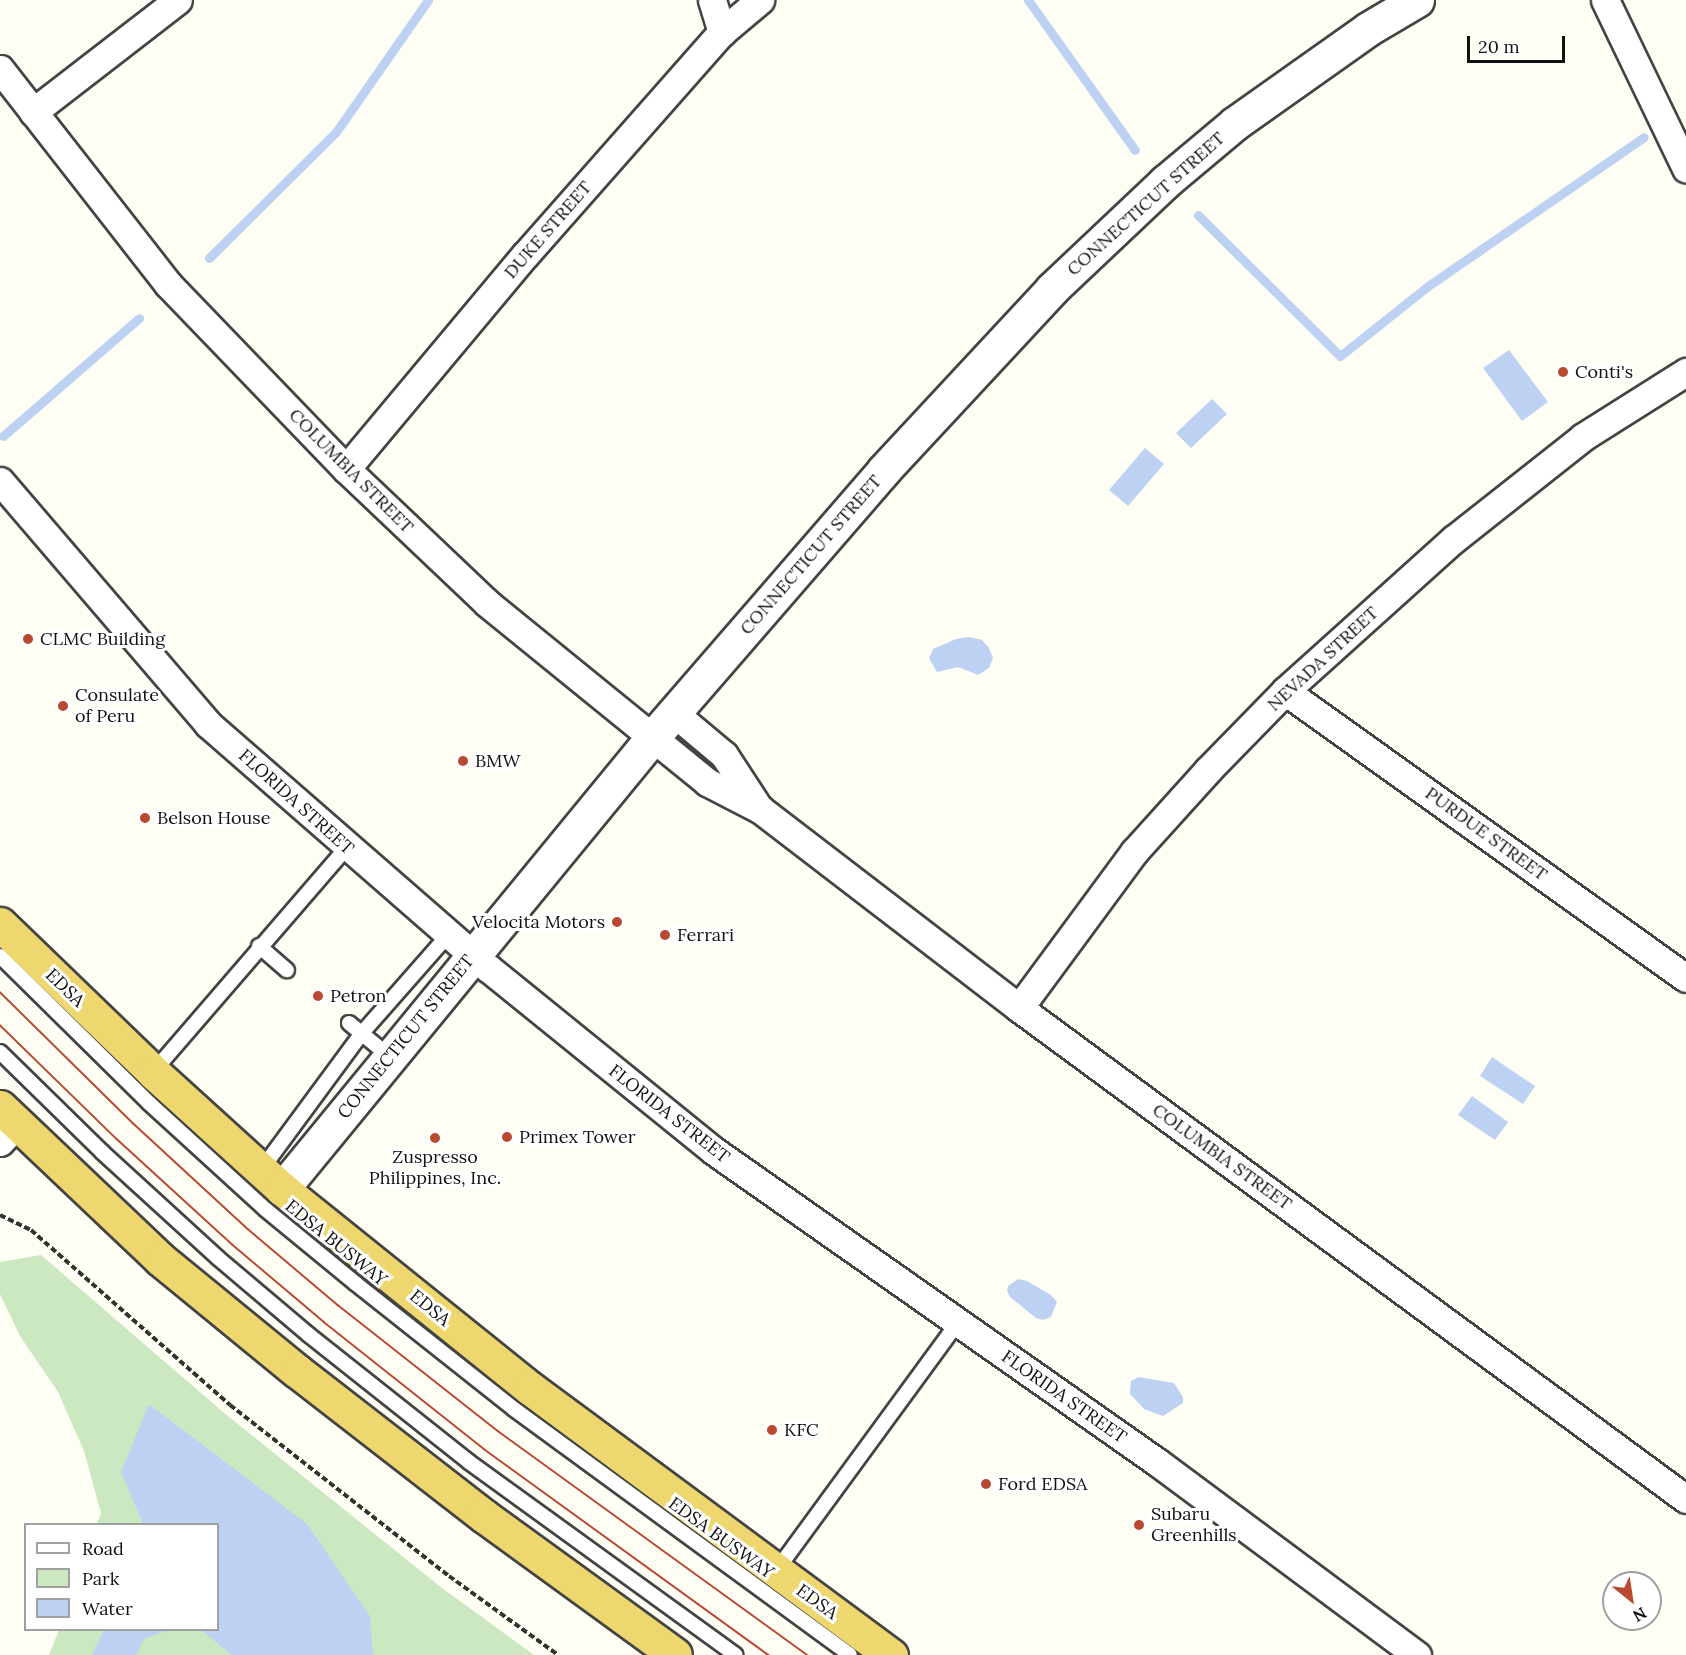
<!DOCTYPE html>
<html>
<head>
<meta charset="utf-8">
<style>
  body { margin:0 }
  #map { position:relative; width:1686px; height:1655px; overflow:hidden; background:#fefef5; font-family:Lora,serif }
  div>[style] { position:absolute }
  .green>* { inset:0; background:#cbe8c0 }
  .water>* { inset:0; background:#bdd2f3 }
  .stream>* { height:9px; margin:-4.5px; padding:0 4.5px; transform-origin:4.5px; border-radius:4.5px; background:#bdd2f3 }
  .path>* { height:4px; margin-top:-2px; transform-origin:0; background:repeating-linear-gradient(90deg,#333 0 6px,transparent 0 9px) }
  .roads { filter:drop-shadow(2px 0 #444) drop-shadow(-2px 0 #444) drop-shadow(0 2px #444) drop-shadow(0 -2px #444) }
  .service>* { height:14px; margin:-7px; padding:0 7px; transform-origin:7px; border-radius:7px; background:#fff }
  .minor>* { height:27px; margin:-13.5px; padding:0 13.5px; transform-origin:13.5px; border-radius:13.5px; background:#fff }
  .tertiary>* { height:33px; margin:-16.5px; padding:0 16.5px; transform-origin:16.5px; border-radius:16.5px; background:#fff }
  .trunk>* { height:33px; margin:-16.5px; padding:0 16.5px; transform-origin:16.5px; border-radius:16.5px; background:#edd76e }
  .tram>* { height:1.5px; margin:-0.75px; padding:0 0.75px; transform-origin:0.75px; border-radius:0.75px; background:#b94930 }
  .dots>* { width:16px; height:16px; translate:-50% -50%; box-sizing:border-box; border:3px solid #fff; border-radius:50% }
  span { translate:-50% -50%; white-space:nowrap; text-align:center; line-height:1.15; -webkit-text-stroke:6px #fff; paint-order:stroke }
  .street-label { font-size:18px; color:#111 }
  .poi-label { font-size:18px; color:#111 }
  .left { translate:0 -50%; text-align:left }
  .right { translate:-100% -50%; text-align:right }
  .legend { position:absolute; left:24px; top:1523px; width:195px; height:108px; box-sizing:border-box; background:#fff; border:2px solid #a0a0a0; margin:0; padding:8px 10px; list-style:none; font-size:18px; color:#111 }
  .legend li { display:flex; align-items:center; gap:12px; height:30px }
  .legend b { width:30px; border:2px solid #a0a0a0 }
  .north { position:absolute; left:1602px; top:1571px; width:60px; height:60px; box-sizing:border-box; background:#fff; border:2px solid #a0a0a0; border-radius:50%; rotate:150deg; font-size:16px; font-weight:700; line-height:24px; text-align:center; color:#111 }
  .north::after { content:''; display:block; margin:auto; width:21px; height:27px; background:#b94930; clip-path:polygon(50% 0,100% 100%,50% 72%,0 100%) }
  .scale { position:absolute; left:1467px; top:36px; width:98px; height:27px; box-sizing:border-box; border:3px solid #111; border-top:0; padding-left:8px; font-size:18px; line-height:21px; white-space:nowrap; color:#111; -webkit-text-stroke:4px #fff; paint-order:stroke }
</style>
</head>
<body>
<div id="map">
  <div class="green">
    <i style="clip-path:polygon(41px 1255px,223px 1412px,442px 1588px,534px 1655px,49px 1655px,59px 1630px,218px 1630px,218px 1524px,97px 1524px,101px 1513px,84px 1451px,58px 1392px,20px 1336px,0 1294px,0 1262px)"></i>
  </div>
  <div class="water">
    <i style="clip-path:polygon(1509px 350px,1548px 402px,1522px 421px,1483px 368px)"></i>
    <i style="clip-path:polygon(1212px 399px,1227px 414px,1191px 448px,1176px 433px)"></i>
    <i style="clip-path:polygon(1145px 448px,1164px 464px,1128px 506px,1109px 490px)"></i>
    <i style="clip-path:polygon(969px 637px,982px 640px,989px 648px,993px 658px,989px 668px,978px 675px,958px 667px,937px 672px,929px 658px,933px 649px,956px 639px)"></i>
    <i style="clip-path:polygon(1492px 1057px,1535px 1086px,1523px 1104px,1480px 1076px)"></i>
    <i style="clip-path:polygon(1472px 1096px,1508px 1122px,1495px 1140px,1458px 1115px)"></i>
    <i style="clip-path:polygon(1018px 1279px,1027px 1281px,1051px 1295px,1057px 1302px,1051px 1317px,1043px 1320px,1036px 1318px,1010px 1297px,1007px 1291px,1008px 1286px)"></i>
    <i style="clip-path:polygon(1139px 1377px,1174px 1383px,1183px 1397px,1183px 1403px,1163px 1416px,1144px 1409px,1130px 1394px,1131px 1381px)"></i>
    <i style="clip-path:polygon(149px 1404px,307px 1524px,370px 1616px,373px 1655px,232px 1655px,201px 1630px,218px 1630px,218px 1524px,143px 1524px,121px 1472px)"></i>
    <i style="clip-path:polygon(104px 1630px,170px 1630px,145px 1638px,136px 1655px,92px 1655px)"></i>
  </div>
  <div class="stream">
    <i style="left:1028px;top:0;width:184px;rotate:54.5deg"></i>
    <i style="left:1198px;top:215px;width:200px;rotate:44.8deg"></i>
    <i style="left:1340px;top:356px;width:112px;rotate:-38.5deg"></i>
    <i style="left:1428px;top:286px;width:262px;rotate:-34.6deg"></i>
    <i style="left:209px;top:258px;width:179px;rotate:-44.8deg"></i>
    <i style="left:336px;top:132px;width:161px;rotate:-55.1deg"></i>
    <i style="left:3px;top:436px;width:180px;rotate:-40.9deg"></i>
  </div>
  <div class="path">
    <i style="left:0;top:1215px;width:34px;rotate:26deg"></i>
    <i style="left:31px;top:1230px;width:265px;rotate:41.3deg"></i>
    <i style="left:230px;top:1405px;width:278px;rotate:38deg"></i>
    <i style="left:449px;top:1576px;width:135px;rotate:35.9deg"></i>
  </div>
  <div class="roads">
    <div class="service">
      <i style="left:259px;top:946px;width:37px;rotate:41deg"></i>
      <i style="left:0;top:956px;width:209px;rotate:44.6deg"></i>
      <i style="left:149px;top:1103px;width:157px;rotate:42.4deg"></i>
      <i style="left:265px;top:1209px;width:117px;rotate:39.4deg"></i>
      <i style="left:355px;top:1283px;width:203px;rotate:38.4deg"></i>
      <i style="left:514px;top:1409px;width:416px;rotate:36.2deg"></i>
      <i style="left:349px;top:1023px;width:52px;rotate:39.5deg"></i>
      <i style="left:0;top:1052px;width:143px;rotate:44.4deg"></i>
      <i style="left:102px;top:1152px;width:157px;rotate:42.4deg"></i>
      <i style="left:218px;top:1258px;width:119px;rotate:40.2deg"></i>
      <i style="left:309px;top:1335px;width:204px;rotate:38.4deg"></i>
      <i style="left:469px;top:1462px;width:329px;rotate:35.9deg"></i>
      <i style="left:153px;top:1072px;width:297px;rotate:-49.2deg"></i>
      <i style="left:261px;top:1170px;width:170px;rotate:-53.6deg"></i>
      <i style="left:362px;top:1033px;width:130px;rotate:-48.7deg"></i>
      <i style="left:776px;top:1571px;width:306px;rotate:-53.8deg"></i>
    </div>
    <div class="minor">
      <i style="left:712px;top:0;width:34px;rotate:73deg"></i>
      <i style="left:1605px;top:0;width:187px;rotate:64.3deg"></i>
      <i style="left:0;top:69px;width:273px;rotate:52deg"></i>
      <i style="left:168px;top:284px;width:257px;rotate:46.1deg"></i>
      <i style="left:346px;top:469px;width:195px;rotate:43.5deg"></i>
      <i style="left:487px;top:603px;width:284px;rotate:39.1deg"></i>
      <i style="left:707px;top:782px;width:61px;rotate:27.4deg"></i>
      <i style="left:761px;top:810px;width:325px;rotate:37.5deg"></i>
      <i style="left:1019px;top:1008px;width:828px;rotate:36.36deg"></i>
      <i style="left:33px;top:112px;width:183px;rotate:-37.7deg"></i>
      <i style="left:346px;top:469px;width:280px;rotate:-50.1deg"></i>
      <i style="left:526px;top:254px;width:296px;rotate:-48.6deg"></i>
      <i style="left:722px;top:32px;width:50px;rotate:-40.1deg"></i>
      <i style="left:0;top:481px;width:320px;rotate:49.4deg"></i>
      <i style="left:208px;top:724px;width:371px;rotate:41.1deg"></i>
      <i style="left:488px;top:968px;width:291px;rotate:39deg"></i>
      <i style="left:714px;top:1151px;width:541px;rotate:35.07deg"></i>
      <i style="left:1157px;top:1462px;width:324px;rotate:36.6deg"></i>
      <i style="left:1285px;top:691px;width:493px;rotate:35.6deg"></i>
      <i style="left:674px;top:713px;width:65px;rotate:40deg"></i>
      <i style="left:724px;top:755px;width:62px;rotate:56.8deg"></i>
      <i style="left:1019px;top:1008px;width:194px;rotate:-53.6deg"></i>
      <i style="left:1134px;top:852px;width:110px;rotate:-47.9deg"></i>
      <i style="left:1208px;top:770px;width:110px;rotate:-45.7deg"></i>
      <i style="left:1285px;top:691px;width:227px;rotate:-42deg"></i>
      <i style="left:1454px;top:539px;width:164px;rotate:-38.3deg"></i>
      <i style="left:1583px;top:437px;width:122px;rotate:-32.3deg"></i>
      <i style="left:0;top:1142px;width:25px;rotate:-47deg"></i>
    </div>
    <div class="tertiary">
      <i style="left:282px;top:1189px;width:583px;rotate:-50.63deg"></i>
      <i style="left:652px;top:738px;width:354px;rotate:-49.1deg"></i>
      <i style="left:884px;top:470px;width:247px;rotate:-47.1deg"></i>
      <i style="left:1052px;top:289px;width:156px;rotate:-43.4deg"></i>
      <i style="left:1165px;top:182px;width:90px;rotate:-40deg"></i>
      <i style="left:1234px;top:124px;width:164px;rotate:-35.3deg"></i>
      <i style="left:1368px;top:29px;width:57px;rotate:-30.6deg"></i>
    </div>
    <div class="trunk">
      <i style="left:0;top:924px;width:213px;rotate:44deg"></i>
      <i style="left:153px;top:1072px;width:174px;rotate:42.2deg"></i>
      <i style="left:282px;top:1189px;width:319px;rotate:38.8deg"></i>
      <i style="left:531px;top:1389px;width:448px;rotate:36.5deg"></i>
      <i style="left:0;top:1107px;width:221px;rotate:43.5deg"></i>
      <i style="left:160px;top:1259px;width:177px;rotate:39.3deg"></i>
      <i style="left:297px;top:1371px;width:237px;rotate:37.8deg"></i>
      <i style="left:484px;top:1516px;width:236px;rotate:36deg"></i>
    </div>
  </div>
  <div class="tram">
    <i style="left:0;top:992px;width:187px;rotate:44.6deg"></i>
    <i style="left:133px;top:1123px;width:156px;rotate:42.7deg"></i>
    <i style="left:248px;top:1229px;width:118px;rotate:40.2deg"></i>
    <i style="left:338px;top:1305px;width:204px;rotate:38.2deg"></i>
    <i style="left:498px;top:1431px;width:382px;rotate:35.9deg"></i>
    <i style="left:0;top:1025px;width:163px;rotate:44.3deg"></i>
    <i style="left:117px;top:1139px;width:157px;rotate:42.4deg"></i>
    <i style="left:233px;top:1245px;width:119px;rotate:40.2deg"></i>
    <i style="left:324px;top:1322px;width:204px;rotate:38.4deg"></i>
    <i style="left:484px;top:1449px;width:352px;rotate:35.9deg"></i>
  </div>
  <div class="dots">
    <i style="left:1563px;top:372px;background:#b94930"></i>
    <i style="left:28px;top:639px;background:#b94930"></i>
    <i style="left:63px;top:706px;background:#b94930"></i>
    <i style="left:463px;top:761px;background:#b94930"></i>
    <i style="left:145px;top:818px;background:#b94930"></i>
    <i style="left:617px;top:922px;background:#b94930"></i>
    <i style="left:665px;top:935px;background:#b94930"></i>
    <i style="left:318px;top:996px;background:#b94930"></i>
    <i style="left:507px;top:1137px;background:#b94930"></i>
    <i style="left:435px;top:1138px;background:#b94930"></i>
    <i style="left:772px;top:1430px;background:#b94930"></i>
    <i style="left:986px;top:1484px;background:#b94930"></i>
    <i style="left:1139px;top:1525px;background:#b94930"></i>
  </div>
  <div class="street-label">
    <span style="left:1146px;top:204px;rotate:-42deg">CONNECTICUT STREET</span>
    <span style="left:548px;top:230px;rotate:-49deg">DUKE STREET</span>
    <span style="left:351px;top:471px;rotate:45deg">COLUMBIA STREET</span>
    <span style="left:811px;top:555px;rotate:-49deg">CONNECTICUT STREET</span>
    <span style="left:1323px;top:659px;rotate:-43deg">NEVADA STREET</span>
    <span style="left:296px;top:802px;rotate:42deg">FLORIDA STREET</span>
    <span style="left:1486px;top:834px;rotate:36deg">PURDUE STREET</span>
    <span style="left:65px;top:988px;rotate:44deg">EDSA</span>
    <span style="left:406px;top:1037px;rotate:-51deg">CONNECTICUT STREET</span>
    <span style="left:669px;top:1114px;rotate:38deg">FLORIDA STREET</span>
    <span style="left:1222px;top:1157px;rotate:36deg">COLUMBIA STREET</span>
    <span style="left:336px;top:1243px;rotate:39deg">EDSA BUSWAY</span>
    <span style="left:430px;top:1308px;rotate:39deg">EDSA</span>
    <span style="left:1064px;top:1397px;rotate:35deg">FLORIDA STREET</span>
    <span style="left:721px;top:1538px;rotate:36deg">EDSA BUSWAY</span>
    <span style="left:817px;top:1602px;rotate:36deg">EDSA</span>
  </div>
  <div class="poi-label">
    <span class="left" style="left:1575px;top:372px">Conti's</span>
    <span class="left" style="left:40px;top:639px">CLMC Building</span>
    <span class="left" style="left:75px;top:706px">Consulate<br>of Peru</span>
    <span class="left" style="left:475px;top:761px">BMW</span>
    <span class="left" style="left:157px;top:818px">Belson House</span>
    <span class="right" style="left:605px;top:922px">Velocita Motors</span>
    <span class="left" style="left:677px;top:935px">Ferrari</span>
    <span class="left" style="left:330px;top:996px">Petron</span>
    <span class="left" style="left:519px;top:1137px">Primex Tower</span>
    <span style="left:435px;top:1168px">Zuspresso<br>Philippines, Inc.</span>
    <span class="left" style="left:784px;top:1430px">KFC</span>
    <span class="left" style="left:998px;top:1484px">Ford EDSA</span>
    <span class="left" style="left:1151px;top:1525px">Subaru<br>Greenhills</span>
  </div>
  <ul class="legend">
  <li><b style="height:8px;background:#fff"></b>Road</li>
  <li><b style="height:16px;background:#cbe8c0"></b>Park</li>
  <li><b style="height:16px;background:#bdd2f3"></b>Water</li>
  </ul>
  <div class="north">N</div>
  <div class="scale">20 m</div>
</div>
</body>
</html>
